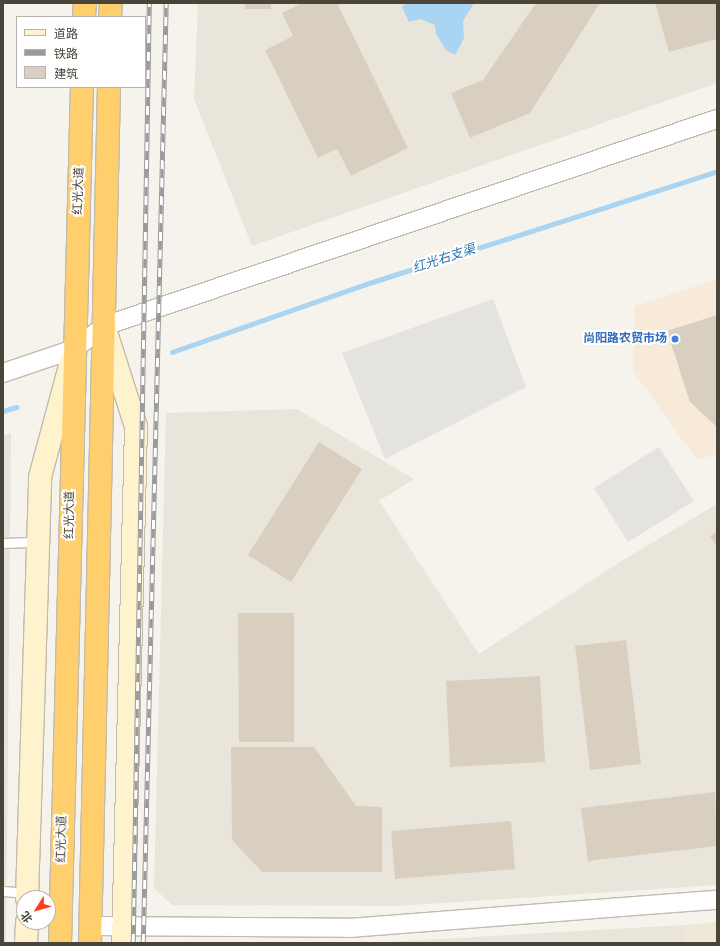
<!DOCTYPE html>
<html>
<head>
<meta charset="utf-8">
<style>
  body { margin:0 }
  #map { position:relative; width:720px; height:946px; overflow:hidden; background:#f6f3ec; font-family:"Roboto Condensed","Noto Sans SC",sans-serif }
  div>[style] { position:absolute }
  .residential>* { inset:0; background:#eae5da }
  .commercial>* { inset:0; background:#f7ead8 }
  .industrial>* { inset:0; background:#e6e2dd }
  .education>* { inset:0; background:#efe8d6 }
  .parking>* { inset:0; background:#e5e3e0 }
  .water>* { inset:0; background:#a9d4f2 }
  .stream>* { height:5px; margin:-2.5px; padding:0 2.5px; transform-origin:2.5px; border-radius:2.5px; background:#a9d4f2 }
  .building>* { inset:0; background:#d8cfc1 }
  .roads { filter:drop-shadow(1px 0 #c2bbae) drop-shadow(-1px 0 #c2bbae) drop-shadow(0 1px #c2bbae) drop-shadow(0 -1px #c2bbae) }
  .lane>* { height:9px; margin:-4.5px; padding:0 4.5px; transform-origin:4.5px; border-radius:4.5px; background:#fff }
  .street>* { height:18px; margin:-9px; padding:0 9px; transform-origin:9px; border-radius:9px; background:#fff }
  .secondary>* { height:22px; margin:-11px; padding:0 11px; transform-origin:11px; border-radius:11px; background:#fff3cd }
  .highway>* { height:22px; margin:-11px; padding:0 11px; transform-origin:11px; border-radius:11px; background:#ffcf6e }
  .rail>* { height:4.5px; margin-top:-2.25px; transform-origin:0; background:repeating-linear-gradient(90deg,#fff 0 9px,#9a9a9a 0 18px); box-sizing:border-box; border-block:1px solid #9a9a9a }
  .dots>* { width:11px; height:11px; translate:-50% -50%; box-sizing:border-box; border:2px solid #fff; border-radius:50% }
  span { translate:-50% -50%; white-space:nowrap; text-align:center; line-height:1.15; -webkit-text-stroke:4px #fff; paint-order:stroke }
  .street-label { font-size:12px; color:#4b4439 }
  .shop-label { font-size:12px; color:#366cbe; font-weight:700 }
  .right { translate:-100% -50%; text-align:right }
  .water-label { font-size:13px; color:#2e7ab2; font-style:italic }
  .frame { position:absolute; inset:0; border:4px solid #4b4439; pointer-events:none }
  .legend { position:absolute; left:16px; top:16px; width:130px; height:72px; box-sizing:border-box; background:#fff; border:1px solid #b7b4b0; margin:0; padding:5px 7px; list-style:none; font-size:12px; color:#4b4439 }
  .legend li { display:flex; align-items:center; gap:8px; height:20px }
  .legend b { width:20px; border:1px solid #b7b4b0 }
  .north { position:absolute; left:16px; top:890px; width:40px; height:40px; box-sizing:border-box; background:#fff; border:1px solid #b7b4b0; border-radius:50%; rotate:233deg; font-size:11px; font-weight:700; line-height:16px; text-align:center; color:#4b4439 }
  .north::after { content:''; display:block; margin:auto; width:14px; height:18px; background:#fc3f1d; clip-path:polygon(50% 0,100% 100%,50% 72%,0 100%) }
</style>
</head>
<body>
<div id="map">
  <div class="residential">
    <i style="clip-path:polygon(198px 3px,717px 3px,717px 83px,252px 246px,194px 99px)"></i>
    <i style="clip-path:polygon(297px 409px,414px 479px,379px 501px,479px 654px,623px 560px,717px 504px,717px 885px,396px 906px,172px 905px,154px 888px,166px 413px)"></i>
    <i style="clip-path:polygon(683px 925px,685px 943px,369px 943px)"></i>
  </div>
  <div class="commercial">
    <i style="clip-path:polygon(717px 279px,717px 454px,697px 460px,633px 371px,635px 306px)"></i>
  </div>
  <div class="industrial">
    <i style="clip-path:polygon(11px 433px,6px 943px,3px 943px,3px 436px)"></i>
  </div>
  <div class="education">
    <i style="clip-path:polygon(717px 922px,717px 943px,685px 943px,683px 925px)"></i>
  </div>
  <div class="parking">
    <i style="clip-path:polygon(493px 299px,526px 387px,385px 459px,342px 353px)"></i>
    <i style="clip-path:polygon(659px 447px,694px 501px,628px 542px,594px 488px)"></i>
  </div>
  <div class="water">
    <i style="clip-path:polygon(406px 3px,474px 3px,463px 21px,464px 38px,455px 55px,446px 50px,436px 34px,435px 25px,420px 19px,409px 22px,402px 7px)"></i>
  </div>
  <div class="stream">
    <i style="left:172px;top:352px;width:209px;rotate:-19.3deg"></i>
    <i style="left:369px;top:283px;width:366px;rotate:-17.8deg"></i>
    <i style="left:3px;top:411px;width:14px;rotate:-17deg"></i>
  </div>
  <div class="building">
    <i style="clip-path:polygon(245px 3px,271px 3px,271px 9px,245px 9px)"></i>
    <i style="clip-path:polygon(302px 3px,337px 3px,408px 148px,351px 176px,337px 149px,318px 158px,265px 50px,293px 36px,282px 13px)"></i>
    <i style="clip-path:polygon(536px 3px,600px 3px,530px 113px,470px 138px,451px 93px,483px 80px)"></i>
    <i style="clip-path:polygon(655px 3px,717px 3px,717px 39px,669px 52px)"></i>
    <i style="clip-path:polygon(717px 315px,717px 427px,690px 402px,667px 331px)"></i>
    <i style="clip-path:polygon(319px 442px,362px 469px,291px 582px,248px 555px)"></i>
    <i style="clip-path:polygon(717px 532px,717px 547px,710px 536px)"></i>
    <i style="clip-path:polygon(238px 613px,294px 613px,294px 742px,239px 742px)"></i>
    <i style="clip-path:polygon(626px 640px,641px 764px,590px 770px,575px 646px)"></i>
    <i style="clip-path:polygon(540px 676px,545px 762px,450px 767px,446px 681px)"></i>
    <i style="clip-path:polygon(231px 747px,314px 747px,356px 806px,382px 807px,382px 872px,262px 872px,232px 840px)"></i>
    <i style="clip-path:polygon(715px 792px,717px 846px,588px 861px,581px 808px)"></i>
    <i style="clip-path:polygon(511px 821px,515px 869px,395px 879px,391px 831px)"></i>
  </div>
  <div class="roads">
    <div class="lane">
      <i style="left:3px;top:543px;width:35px;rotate:-2deg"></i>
      <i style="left:3px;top:891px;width:24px;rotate:5deg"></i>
    </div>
    <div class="street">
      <i style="left:3px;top:373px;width:75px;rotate:-18.7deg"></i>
      <i style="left:74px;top:349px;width:38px;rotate:-37deg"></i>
      <i style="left:104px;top:326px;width:647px;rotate:-18.66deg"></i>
      <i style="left:92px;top:926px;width:257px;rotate:0.4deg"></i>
      <i style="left:349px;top:928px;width:369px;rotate:-4.4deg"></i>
    </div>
    <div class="secondary">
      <i style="left:105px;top:329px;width:103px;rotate:72.4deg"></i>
      <i style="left:136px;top:427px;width:516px;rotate:91.44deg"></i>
      <i style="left:27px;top:898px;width:421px;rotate:-88.2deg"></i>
      <i style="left:40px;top:477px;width:119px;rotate:-74.9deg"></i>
      <i style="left:26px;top:943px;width:21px;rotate:-87deg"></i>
    </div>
    <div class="highway">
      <i style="left:84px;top:17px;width:14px;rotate:-86deg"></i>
      <i style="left:110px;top:17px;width:14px;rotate:-86deg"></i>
      <i style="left:60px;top:943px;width:856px;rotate:-88.53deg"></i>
      <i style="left:90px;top:943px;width:856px;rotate:-88.73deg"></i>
    </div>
  </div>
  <div class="rail">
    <i style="left:133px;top:943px;width:940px;rotate:-89.02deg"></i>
    <i style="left:143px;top:943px;width:940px;rotate:-88.6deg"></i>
  </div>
  <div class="dots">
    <i style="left:675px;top:339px;background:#3f7fe0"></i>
  </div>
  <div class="street-label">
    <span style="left:79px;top:191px;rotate:-88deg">红光大道</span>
    <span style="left:70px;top:515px;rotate:-89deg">红光大道</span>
    <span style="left:62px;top:839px;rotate:-89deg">红光大道</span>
  </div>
  <div class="shop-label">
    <span class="right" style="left:667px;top:339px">尚阳路农贸市场</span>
  </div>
  <div class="water-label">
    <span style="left:444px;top:259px;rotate:-18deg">红光右支渠</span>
  </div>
  <div class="frame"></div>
  <ul class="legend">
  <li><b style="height:5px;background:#fff3cd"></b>道路</li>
  <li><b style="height:5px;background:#9a9a9a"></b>铁路</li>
  <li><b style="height:11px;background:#d8cfc1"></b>建筑</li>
  </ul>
  <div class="north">北</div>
</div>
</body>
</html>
